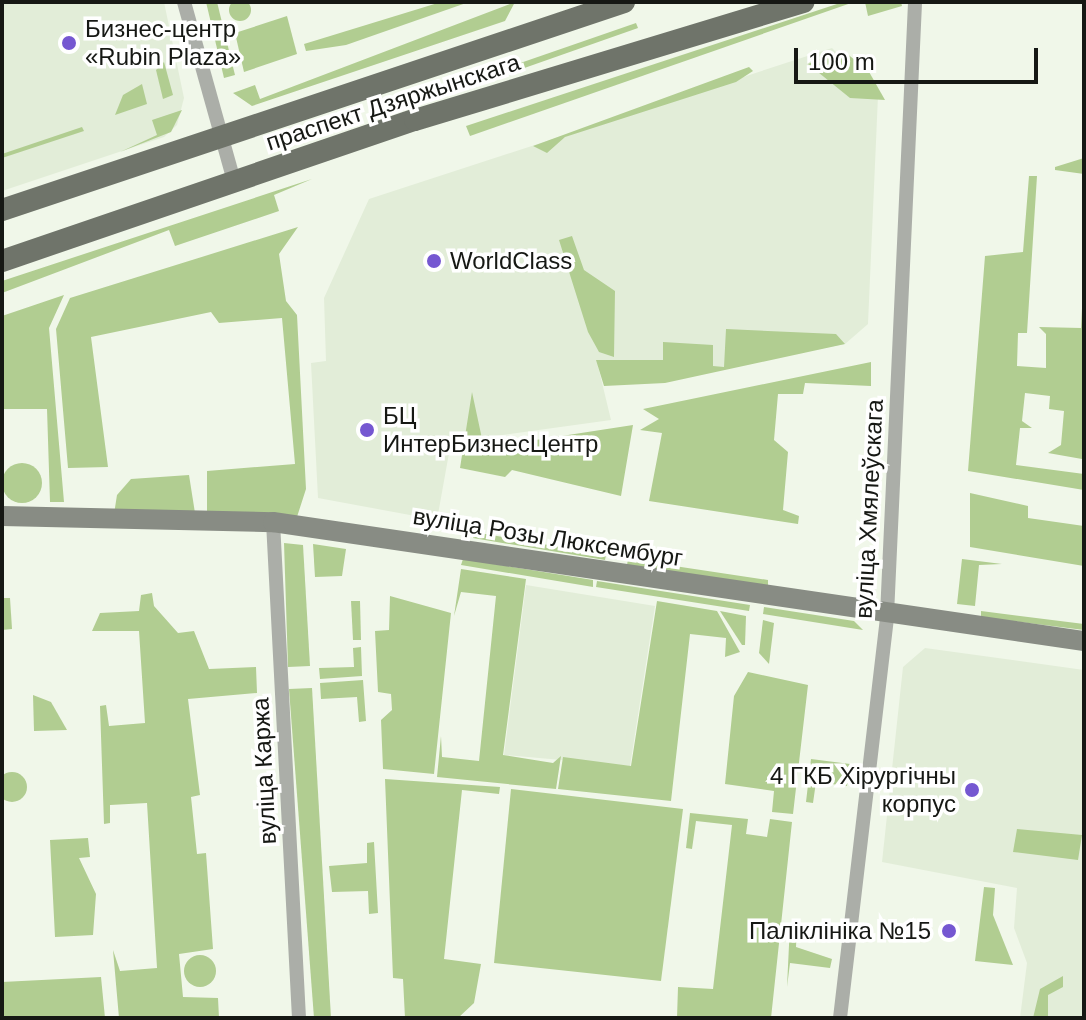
<!DOCTYPE html>
<html>
<head>
<meta charset="utf-8">
<style>
  body { margin:0 }
  #map { position:relative; width:1086px; height:1020px; overflow:hidden; background:#f0f7e9; font-family:Helvetica,sans-serif }
  div>[style] { position:absolute }
  .built>* { inset:0; background:#e2edd8 }
  .green>* { inset:0; background:#b1cd91 }
  .round { border-radius:50% }
  .street>* { height:14px; margin:-7px; padding:0 7px; transform-origin:7px; border-radius:7px; background:#abaea8 }
  .secondary>* { height:20px; margin:-10px; padding:0 10px; transform-origin:10px; border-radius:10px; background:#888c84 }
  .primary>* { height:22px; margin:-11px; padding:0 11px; transform-origin:11px; border-radius:11px; background:#6f746a }
  .dots>* { width:22px; height:22px; translate:-50% -50%; box-sizing:border-box; border:4px solid #fff; border-radius:50% }
  span { translate:-50% -50%; white-space:nowrap; text-align:center; line-height:1.15; -webkit-text-stroke:7px #fff; paint-order:stroke }
  .poi-label { font-size:24px; color:#161814 }
  .left { translate:0 -50%; text-align:left }
  .right { translate:-100% -50%; text-align:right }
  .street-label { font-size:24px; color:#161814 }
  .frame { position:absolute; inset:0; border:4px solid #161814; pointer-events:none }
  .scale { position:absolute; left:794px; top:48px; width:244px; height:36px; box-sizing:border-box; border:4px solid #161814; border-top:0; padding-left:10px; font-size:24px; line-height:28px; white-space:nowrap; color:#161814; -webkit-text-stroke:6px #fff; paint-order:stroke }
</style>
</head>
<body>
<div id="map">
  <div class="built">
    <i style="clip-path:polygon(2px 2px,164px 2px,184px 98px,177px 125px,164px 137px,2px 191px)"></i>
    <i style="clip-path:polygon(832px 48px,878px 96px,868px 324px,845px 344px,724px 367px,598px 366px,611px 420px,451px 442px,437px 520px,318px 498px,311px 363px,326px 361px,324px 298px,369px 199px)"></i>
    <i style="clip-path:polygon(526px 585px,655px 606px,630px 766px,504px 755px)"></i>
    <i style="clip-path:polygon(925px 648px,1084px 670px,1084px 1018px,1020px 1018px,1027px 963px,1014px 928px,1017px 888px,882px 862px,903px 667px)"></i>
  </div>
  <div class="green">
    <i class="round" style="left:229px;top:-1px;width:22px;height:22px"></i>
    <i style="clip-path:polygon(206px 2px,217px 2px,235px 75px,224px 78px)"></i>
    <i style="clip-path:polygon(441px 2px,469px 2px,346px 45px,306px 51px,304px 44px)"></i>
    <i style="clip-path:polygon(515px 2px,505px 21px,252px 106px,233px 93px,255px 85px,260px 99px)"></i>
    <i style="clip-path:polygon(843px 2px,854px 2px,470px 136px,466px 126px)"></i>
    <i style="clip-path:polygon(865px 2px,901px 2px,902px 6px,868px 16px)"></i>
    <i style="clip-path:polygon(287px 16px,297px 54px,244px 72px,235px 33px)"></i>
    <i style="clip-path:polygon(636px 23px,638px 28px,499px 77px,497px 71px)"></i>
    <i style="clip-path:polygon(842px 50px,868px 70px,885px 100px,850px 98px,808px 64px)"></i>
    <i style="clip-path:polygon(164px 62px,173px 95px,163px 99px,156px 70px)"></i>
    <i style="clip-path:polygon(749px 67px,753px 71px,736px 82px,565px 137px,547px 153px,533px 146px)"></i>
    <i style="clip-path:polygon(142px 84px,147px 104px,115px 115px,123px 95px)"></i>
    <i style="clip-path:polygon(182px 110px,171px 132px,120px 152px,157px 135px,152px 120px)"></i>
    <i style="clip-path:polygon(82px 127px,84px 131px,2px 158px,2px 154px)"></i>
    <i style="clip-path:polygon(1084px 158px,1084px 174px,1055px 170px,1055px 167px)"></i>
    <i style="clip-path:polygon(1029px 176px,1037px 176px,1027px 333px,1018px 333px,1017px 366px,1046px 368px,1046px 334px,1039px 327px,1081px 328px,1084px 268px,1084px 444px,1082px 459px,1048px 453px,1061px 445px,1064px 411px,1049px 409px,1050px 396px,1025px 393px,1022px 421px,1032px 428px,1020px 428px,1016px 465px,1084px 474px,1084px 490px,968px 471px,985px 256px,1023px 252px)"></i>
    <i style="clip-path:polygon(312px 179px,274px 195px,279px 211px,175px 246px,169px 230px,2px 293px,2px 281px)"></i>
    <i style="clip-path:polygon(298px 227px,279px 254px,286px 301px,297px 315px,306px 489px,296px 520px,207px 513px,207px 471px,295px 464px,282px 318px,219px 323px,211px 312px,91px 337px,108px 467px,68px 468px,56px 329px,70px 298px)"></i>
    <i style="clip-path:polygon(572px 236px,584px 270px,615px 291px,614px 357px,599px 352px,588px 332px,559px 240px)"></i>
    <i style="clip-path:polygon(64px 295px,49px 328px,64px 502px,50px 502px,47px 409px,2px 409px,2px 316px)"></i>
    <i style="clip-path:polygon(726px 329px,836px 334px,845px 344px,665px 383px,604px 386px,596px 360px,663px 360px,663px 342px,713px 345px,713px 366px,724px 367px)"></i>
    <i style="clip-path:polygon(871px 362px,871px 386px,805px 383px,803px 394px,778px 394px,774px 440px,788px 452px,783px 510px,799px 516px,798px 524px,649px 501px,662px 433px,640px 430px,659px 419px,643px 409px)"></i>
    <i style="clip-path:polygon(472px 392px,484px 448px,633px 425px,621px 496px,512px 470px,505px 477px,460px 468px)"></i>
    <i class="round" style="left:2px;top:463px;width:40px;height:40px"></i>
    <i style="clip-path:polygon(189px 475px,195px 513px,114px 514px,117px 495px,131px 479px)"></i>
    <i style="clip-path:polygon(970px 493px,1028px 506px,1028px 518px,1084px 526px,1084px 566px,970px 547px)"></i>
    <i style="clip-path:polygon(474px 532px,606px 555px,605px 560px,473px 538px)"></i>
    <i style="clip-path:polygon(284px 543px,303px 545px,310px 666px,288px 667px)"></i>
    <i style="clip-path:polygon(313px 544px,346px 549px,342px 576px,315px 577px)"></i>
    <i style="clip-path:polygon(463px 559px,593px 580px,593px 587px,461px 565px)"></i>
    <i style="clip-path:polygon(628px 559px,768px 580px,768px 586px,627px 565px)"></i>
    <i style="clip-path:polygon(962px 559px,1002px 564px,979px 565px,975px 606px,957px 604px)"></i>
    <i style="clip-path:polygon(461px 569px,526px 579px,503px 755px,553px 763px,561px 756px,556px 789px,437px 777px,441px 736px,442px 757px,479px 761px,496px 596px,461px 592px,454px 616px)"></i>
    <i style="clip-path:polygon(597px 581px,750px 605px,749px 611px,596px 587px)"></i>
    <i style="clip-path:polygon(152px 593px,154px 606px,178px 633px,194px 631px,209px 669px,256px 667px,257px 693px,188px 699px,200px 795px,191px 797px,197px 854px,206px 853px,213px 949px,179px 954px,183px 997px,218px 998px,219px 1018px,119px 1018px,113px 950px,120px 971px,157px 968px,147px 803px,110px 805px,110px 823px,104px 824px,100px 706px,106px 705px,109px 726px,145px 723px,139px 631px,92px 631px,100px 613px,139px 611px,141px 595px)"></i>
    <i style="clip-path:polygon(390px 596px,451px 613px,434px 774px,383px 769px,381px 720px,392px 710px,391px 694px,378px 692px,375px 631px,389px 630px)"></i>
    <i style="clip-path:polygon(2px 598px,10px 598px,12px 629px,2px 630px)"></i>
    <i style="clip-path:polygon(351px 601px,360px 601px,361px 640px,353px 640px)"></i>
    <i style="clip-path:polygon(657px 601px,717px 611px,740px 652px,725px 657px,726px 638px,690px 634px,671px 801px,558px 789px,563px 757px,631px 766px)"></i>
    <i style="clip-path:polygon(764px 607px,854px 621px,863px 630px,763px 614px)"></i>
    <i style="clip-path:polygon(720px 611px,746px 616px,745px 645px,742px 645px)"></i>
    <i style="clip-path:polygon(981px 611px,1084px 624px,1084px 630px,981px 617px)"></i>
    <i style="clip-path:polygon(763px 620px,774px 623px,769px 664px,759px 653px)"></i>
    <i style="clip-path:polygon(361px 647px,362px 676px,320px 679px,319px 668px,354px 667px,353px 648px)"></i>
    <i style="clip-path:polygon(748px 672px,808px 685px,793px 814px,772px 812px,774px 791px,725px 784px,734px 696px)"></i>
    <i style="clip-path:polygon(363px 680px,366px 721px,359px 722px,357px 697px,321px 699px,320px 683px)"></i>
    <i style="clip-path:polygon(312px 688px,331px 1018px,314px 1018px,289px 689px)"></i>
    <i style="clip-path:polygon(33px 695px,51px 702px,67px 730px,34px 731px)"></i>
    <i style="clip-path:polygon(811px 759px,850px 764px,847px 786px,816px 782px,813px 803px,806px 802px)"></i>
    <i class="round" style="left:-3px;top:772px;width:30px;height:30px"></i>
    <i style="clip-path:polygon(385px 779px,500px 787px,499px 794px,462px 790px,444px 959px,481px 964px,474px 1003px,458px 1018px,405px 1018px,403px 979px,393px 978px)"></i>
    <i style="clip-path:polygon(511px 789px,683px 809px,661px 981px,494px 963px)"></i>
    <i style="clip-path:polygon(690px 813px,748px 819px,746px 834px,767px 837px,770px 819px,792px 822px,771px 1018px,677px 1018px,678px 987px,713px 989px,732px 825px,696px 821px,692px 849px,686px 848px)"></i>
    <i style="clip-path:polygon(1017px 829px,1082px 835px,1078px 860px,1013px 852px)"></i>
    <i style="clip-path:polygon(88px 838px,90px 857px,79px 858px,96px 894px,93px 935px,55px 937px,50px 840px)"></i>
    <i style="clip-path:polygon(374px 842px,378px 913px,369px 914px,368px 891px,332px 892px,329px 866px,367px 863px,367px 843px)"></i>
    <i style="clip-path:polygon(984px 887px,995px 888px,993px 915px,1013px 965px,975px 961px)"></i>
    <i style="clip-path:polygon(790px 924px,797px 925px,796px 947px,832px 959px,830px 968px,790px 963px,787px 987px)"></i>
    <i class="round" style="left:184px;top:955px;width:32px;height:32px"></i>
    <i style="clip-path:polygon(1063px 976px,1063px 987px,1048px 995px,1048px 1018px,1033px 1018px,1040px 989px)"></i>
    <i style="clip-path:polygon(101px 977px,105px 1018px,2px 1018px,2px 982px)"></i>
  </div>
  <div class="street">
    <i style="left:184px;top:2px;width:186px;rotate:74.4deg"></i>
    <i style="left:273px;top:522px;width:497px;rotate:87deg"></i>
    <i style="left:840px;top:1018px;width:406px;rotate:-83.3deg"></i>
    <i style="left:887px;top:615px;width:614px;rotate:-87.38deg"></i>
  </div>
  <div class="secondary">
    <i style="left:2px;top:516px;width:271px;rotate:1.3deg"></i>
    <i style="left:273px;top:522px;width:820px;rotate:8.35deg"></i>
  </div>
  <div class="primary">
    <i style="left:2px;top:210px;width:656px;rotate:-18.49deg"></i>
    <i style="left:2px;top:261px;width:436px;rotate:-18.9deg"></i>
    <i style="left:415px;top:120px;width:406px;rotate:-16.9deg"></i>
  </div>
  <div class="dots">
    <i style="left:69px;top:43px;background:#7557d1"></i>
    <i style="left:434px;top:261px;background:#7557d1"></i>
    <i style="left:367px;top:430px;background:#7557d1"></i>
    <i style="left:972px;top:790px;background:#7557d1"></i>
    <i style="left:949px;top:931px;background:#7557d1"></i>
  </div>
  <div class="poi-label">
    <span class="left" style="left:85px;top:43px">Бизнес-центр<br>«Rubin Plaza»</span>
    <span class="left" style="left:450px;top:261px">WorldClass</span>
    <span class="left" style="left:383px;top:430px">БЦ<br>ИнтерБизнесЦентр</span>
    <span class="right" style="left:956px;top:790px">4 ГКБ Хірургічны<br>корпус</span>
    <span class="right" style="left:931px;top:931px">Паліклініка №15</span>
  </div>
  <div class="street-label">
    <span style="left:393px;top:102px;rotate:-18deg">праспект Дзяржынскага</span>
    <span style="left:869px;top:509px;rotate:-87deg">вуліца Хмялеўскага</span>
    <span style="left:548px;top:537px;rotate:9deg">вуліца Розы Люксембург</span>
    <span style="left:264px;top:771px;rotate:-93deg">вуліца Каржа</span>
  </div>
  <div class="frame"></div>
  <div class="scale">100 m</div>
</div>
</body>
</html>
